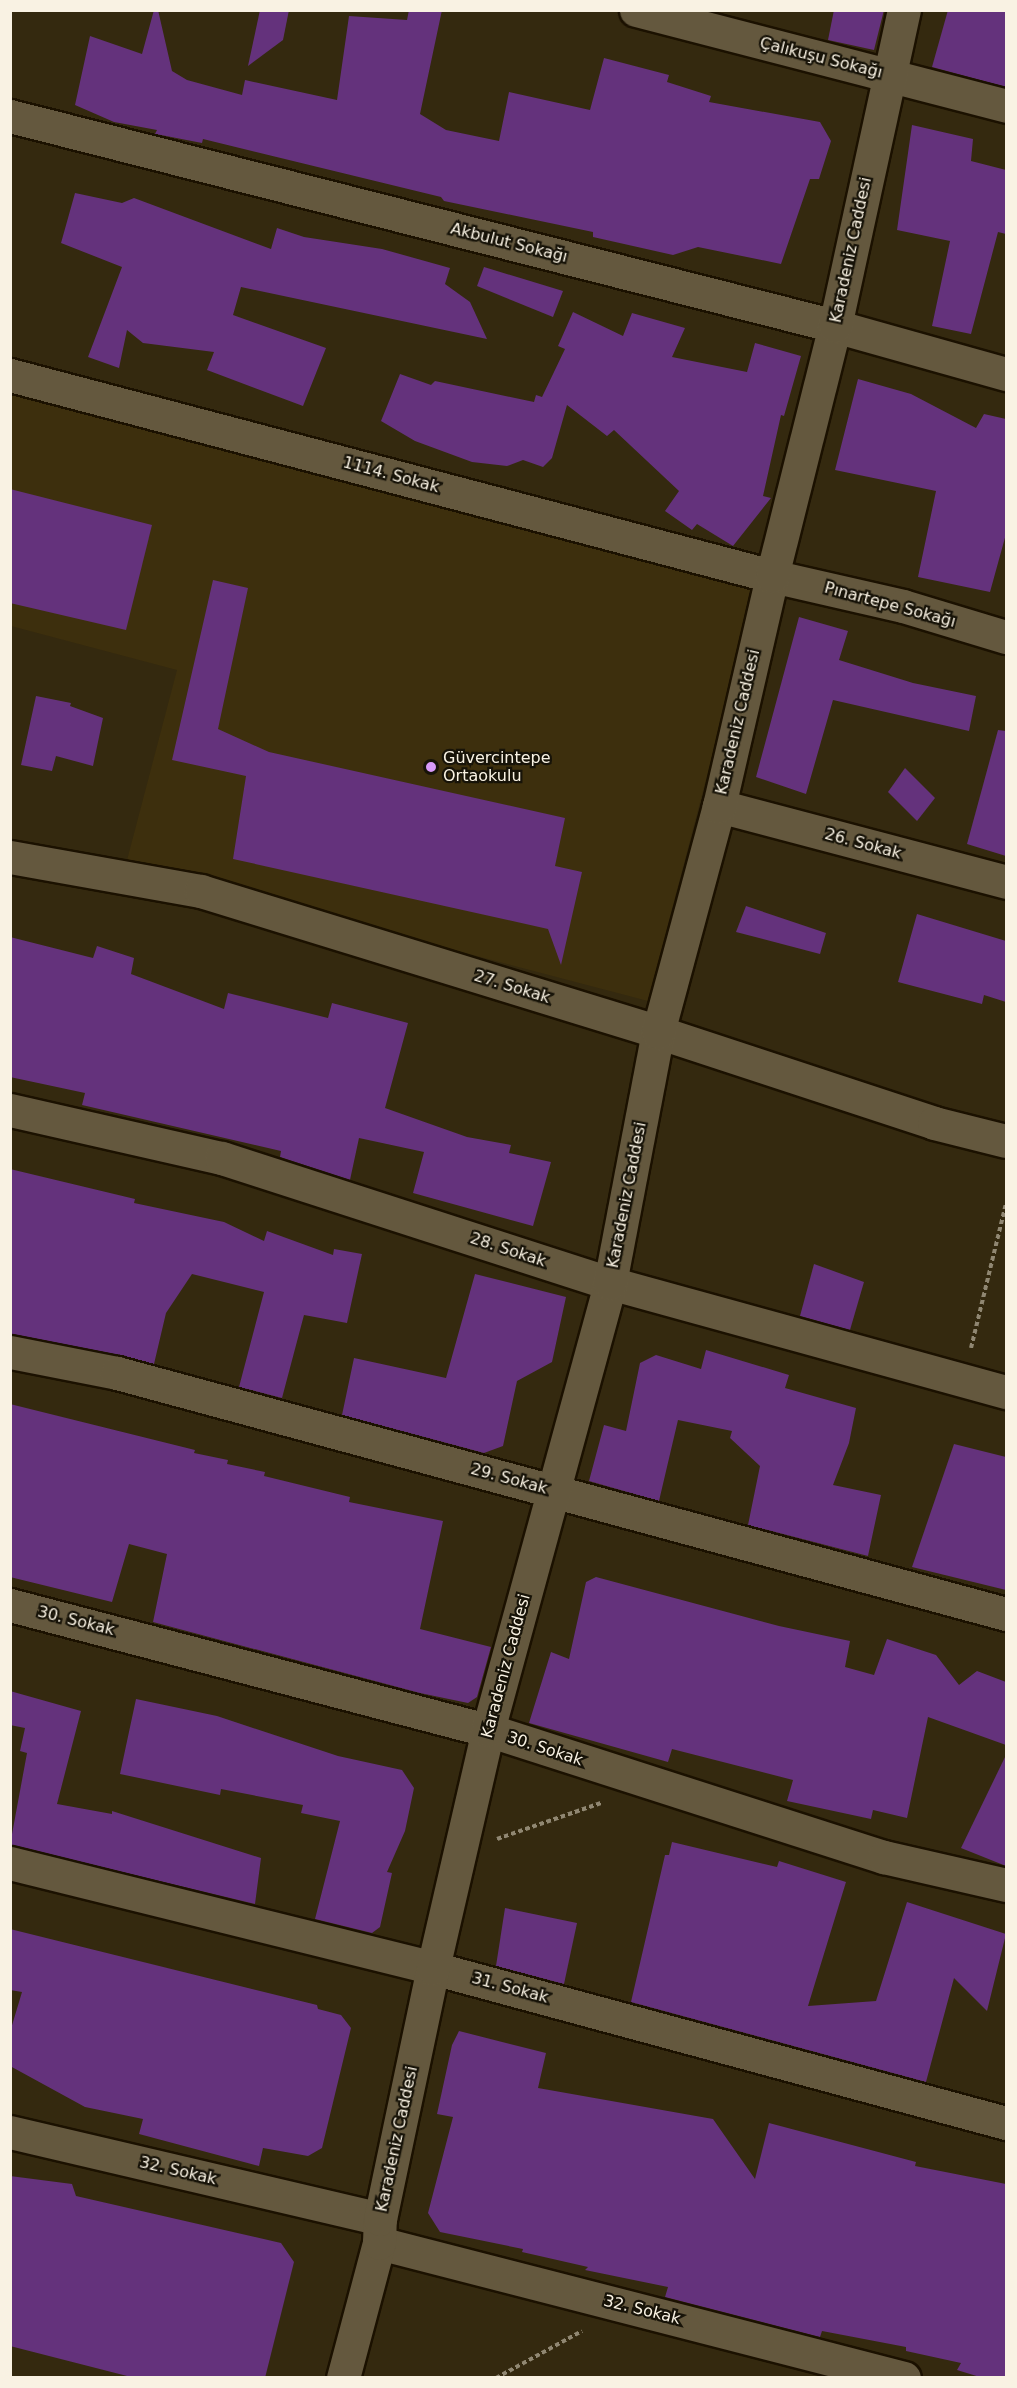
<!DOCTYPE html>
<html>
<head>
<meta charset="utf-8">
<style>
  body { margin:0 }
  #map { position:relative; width:1017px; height:2388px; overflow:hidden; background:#34290f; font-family:"DejaVu Sans",sans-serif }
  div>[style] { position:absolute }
  .built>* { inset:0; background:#3d2f0d }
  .building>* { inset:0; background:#64327c }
  .path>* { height:4px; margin-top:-2px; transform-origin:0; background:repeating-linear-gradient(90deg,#908772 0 4.5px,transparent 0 7.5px) }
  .roads { filter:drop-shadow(2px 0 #1b1100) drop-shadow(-2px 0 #1b1100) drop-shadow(0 2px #1b1100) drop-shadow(0 -2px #1b1100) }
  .street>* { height:33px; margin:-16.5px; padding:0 16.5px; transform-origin:16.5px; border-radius:16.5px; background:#64583e }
  .dots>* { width:16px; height:16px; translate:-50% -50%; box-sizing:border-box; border:3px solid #171308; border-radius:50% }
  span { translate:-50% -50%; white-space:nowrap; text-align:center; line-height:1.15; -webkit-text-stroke:4.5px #171308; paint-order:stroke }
  .street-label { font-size:16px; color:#f9f2e3 }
  .poi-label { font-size:16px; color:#f9f2e3 }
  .left { translate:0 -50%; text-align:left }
  .frame { position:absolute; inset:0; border:12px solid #f9f2e3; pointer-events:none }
</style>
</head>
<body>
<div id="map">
  <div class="built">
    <i style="clip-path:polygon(10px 382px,759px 577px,648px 1001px,126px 864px,177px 670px,11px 626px)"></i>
  </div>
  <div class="building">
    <i style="clip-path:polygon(154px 10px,158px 10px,172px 71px,187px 80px,242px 95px,245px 80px,337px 100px,349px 16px,407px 20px,409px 10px,442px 10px,420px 114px,446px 130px,499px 141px,509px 92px,590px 110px,604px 58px,669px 75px,667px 82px,711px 96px,709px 102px,820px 122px,831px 141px,819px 179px,810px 179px,781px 264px,698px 247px,673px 255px,593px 237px,593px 232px,444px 201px,441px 197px,203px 139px,202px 143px,161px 135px,155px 134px,157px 130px,114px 122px,75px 105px,90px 36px,142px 54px)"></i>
    <i style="clip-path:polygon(260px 10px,289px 10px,283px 40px,248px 66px)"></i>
    <i style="clip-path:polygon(834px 10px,884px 10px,874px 50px,828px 40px)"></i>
    <i style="clip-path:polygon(948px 10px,1006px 10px,1006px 87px,932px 67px)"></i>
    <i style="clip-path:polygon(912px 125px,973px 139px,971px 161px,1006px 170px,1006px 234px,998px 232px,971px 334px,932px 326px,950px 241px,897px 230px)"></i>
    <i style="clip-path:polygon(75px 193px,122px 203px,134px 198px,271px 249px,277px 228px,304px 237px,382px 249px,450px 268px,445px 284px,470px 302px,487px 339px,241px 287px,233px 315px,326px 348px,303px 406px,207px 370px,214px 352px,143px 343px,127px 330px,119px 368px,88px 357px,122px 267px,61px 243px)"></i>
    <i style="clip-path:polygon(484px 267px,563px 291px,553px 317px,477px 286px)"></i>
    <i style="clip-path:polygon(573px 312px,623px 336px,632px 313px,685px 328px,672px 357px,747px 372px,755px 343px,801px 356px,784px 416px,781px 415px,763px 496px,771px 498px,733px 546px,697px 524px,692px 530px,665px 511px,679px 491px,614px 430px,607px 436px,567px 405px,552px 458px,543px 467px,523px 460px,507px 466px,472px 462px,415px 441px,381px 421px,400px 374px,431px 385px,435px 381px,534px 402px,536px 395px,542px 397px,565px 349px,558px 346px)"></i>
    <i style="clip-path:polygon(858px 379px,911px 394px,976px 428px,984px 414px,1006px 419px,1006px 534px,990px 592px,918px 577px,936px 491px,835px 470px)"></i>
    <i style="clip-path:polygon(10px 489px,152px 525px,126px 630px,10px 603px)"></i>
    <i style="clip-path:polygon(213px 580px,248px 588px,218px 729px,269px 752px,565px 818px,555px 866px,582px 872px,561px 965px,548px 929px,233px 859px,246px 776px,172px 760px)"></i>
    <i style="clip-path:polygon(799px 617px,848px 631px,839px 660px,913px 683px,976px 696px,969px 731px,833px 700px,806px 794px,756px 777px)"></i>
    <i style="clip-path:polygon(36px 696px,71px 703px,70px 706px,103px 718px,93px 766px,56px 756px,52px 771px,21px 765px)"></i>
    <i style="clip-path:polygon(998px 730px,1006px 731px,1006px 856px,967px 844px)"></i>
    <i style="clip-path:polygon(905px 768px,935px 798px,917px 821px,888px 792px)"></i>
    <i style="clip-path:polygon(746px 906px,826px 933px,820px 954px,736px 932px)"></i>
    <i style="clip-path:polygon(917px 914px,1006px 941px,1006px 1002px,984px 995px,982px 1004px,898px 982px)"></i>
    <i style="clip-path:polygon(10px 937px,93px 958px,97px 946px,134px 958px,131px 974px,224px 1009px,228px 993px,328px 1018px,332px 1003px,408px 1023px,385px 1108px,467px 1137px,511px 1145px,509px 1153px,551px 1162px,533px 1226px,413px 1193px,424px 1152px,359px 1138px,350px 1180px,280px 1157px,281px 1151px,82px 1105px,85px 1093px,10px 1077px)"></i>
    <i style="clip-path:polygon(10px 1169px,135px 1199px,134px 1203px,224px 1222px,264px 1241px,267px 1231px,333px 1255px,334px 1249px,362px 1254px,347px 1323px,304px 1315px,282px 1398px,239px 1387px,264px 1292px,192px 1274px,166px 1313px,154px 1364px,10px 1334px)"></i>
    <i style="clip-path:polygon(814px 1264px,864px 1282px,850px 1330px,800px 1316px)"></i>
    <i style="clip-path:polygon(475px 1274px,566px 1297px,552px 1362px,517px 1381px,503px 1446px,484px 1453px,342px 1415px,354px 1358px,446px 1378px)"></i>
    <i style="clip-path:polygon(706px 1350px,789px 1375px,785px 1388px,856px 1408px,849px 1443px,833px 1485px,881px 1495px,868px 1556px,748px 1525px,760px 1466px,730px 1438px,732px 1431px,678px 1420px,659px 1501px,589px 1481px,604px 1425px,626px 1431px,640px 1363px,656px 1355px,701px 1369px)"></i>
    <i style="clip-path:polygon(10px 1404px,195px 1450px,194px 1453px,228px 1460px,227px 1464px,265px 1472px,264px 1476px,350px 1497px,349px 1502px,443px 1521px,420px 1629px,491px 1647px,477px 1697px,468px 1703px,420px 1693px,153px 1622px,167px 1554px,129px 1544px,112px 1602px,10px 1577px)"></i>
    <i style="clip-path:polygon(954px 1444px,1006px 1457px,1006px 1590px,912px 1567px)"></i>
    <i style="clip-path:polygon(596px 1577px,779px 1626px,850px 1641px,845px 1667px,874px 1675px,887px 1639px,936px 1655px,959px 1685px,977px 1671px,1006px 1682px,1006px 1745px,928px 1717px,907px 1818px,873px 1810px,871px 1819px,787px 1801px,793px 1780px,672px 1749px,668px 1762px,529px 1723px,551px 1652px,569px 1659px,586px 1582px)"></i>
    <i style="clip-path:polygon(10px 1691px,81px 1711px,57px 1804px,112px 1814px,112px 1811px,261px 1858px,255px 1904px,10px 1845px,27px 1753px,20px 1751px,25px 1728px,10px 1725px)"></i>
    <i style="clip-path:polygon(136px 1699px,217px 1716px,338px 1756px,402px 1770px,414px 1788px,405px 1831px,387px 1872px,392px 1873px,380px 1927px,372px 1933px,315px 1919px,340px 1821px,301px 1813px,303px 1805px,221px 1789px,220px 1795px,120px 1774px)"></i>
    <i style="clip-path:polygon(1006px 1755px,1006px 1866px,961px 1848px)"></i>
    <i style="clip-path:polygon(672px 1842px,777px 1867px,779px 1861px,846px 1882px,808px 2006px,876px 2001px,907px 1902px,1006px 1934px,987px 2011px,954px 1978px,926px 2082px,631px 2002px,665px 1855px,669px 1855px)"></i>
    <i style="clip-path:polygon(505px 1908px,577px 1923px,564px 1984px,496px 1966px)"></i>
    <i style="clip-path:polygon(10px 1929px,317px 2005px,318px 2009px,341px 2015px,351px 2028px,322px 2148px,308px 2156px,263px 2148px,259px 2166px,139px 2134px,143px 2119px,85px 2107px,10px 2066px,10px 2032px,22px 1992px,10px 1990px)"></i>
    <i style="clip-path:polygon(459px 2031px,546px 2053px,538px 2088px,713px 2119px,755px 2179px,769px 2123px,916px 2162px,915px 2166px,1006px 2184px,1006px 2378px,983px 2378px,957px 2370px,961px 2363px,906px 2351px,906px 2347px,822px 2331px,820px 2337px,665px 2297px,668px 2287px,585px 2270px,588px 2267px,522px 2252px,523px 2249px,440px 2232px,428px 2213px,453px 2117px,437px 2114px,452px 2045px)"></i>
    <i style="clip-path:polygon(10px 2176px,72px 2184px,76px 2196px,281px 2243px,294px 2262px,265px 2378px,131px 2377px,10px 2346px)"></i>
  </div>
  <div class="path">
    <i style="left:971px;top:1348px;width:149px;rotate:-76.4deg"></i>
    <i style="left:497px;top:1839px;width:110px;rotate:-19.1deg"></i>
    <i style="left:496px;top:2378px;width:98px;rotate:-28.7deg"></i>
  </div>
  <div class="roads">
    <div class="street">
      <i style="left:636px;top:10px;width:382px;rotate:14.5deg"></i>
      <i style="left:10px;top:116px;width:851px;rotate:14.28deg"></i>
      <i style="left:835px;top:326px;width:178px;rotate:15.7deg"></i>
      <i style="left:10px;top:375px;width:788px;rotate:14.78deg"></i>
      <i style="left:772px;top:576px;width:134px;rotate:12.9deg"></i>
      <i style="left:903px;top:606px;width:108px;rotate:16.8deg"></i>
      <i style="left:719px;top:806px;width:297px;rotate:14.8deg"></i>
      <i style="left:10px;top:857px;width:194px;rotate:10.1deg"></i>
      <i style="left:201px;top:891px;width:478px;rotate:17.1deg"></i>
      <i style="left:658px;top:1032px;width:291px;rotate:18.2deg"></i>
      <i style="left:934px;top:1123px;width:74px;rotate:14deg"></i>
      <i style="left:10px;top:1110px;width:217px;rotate:12.8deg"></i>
      <i style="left:222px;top:1158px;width:408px;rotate:17.9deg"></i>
      <i style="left:610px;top:1283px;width:411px;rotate:15.4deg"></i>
      <i style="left:10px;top:1352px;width:109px;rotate:11.1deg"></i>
      <i style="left:117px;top:1373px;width:921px;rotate:15.17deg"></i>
      <i style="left:10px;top:1605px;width:494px;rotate:14.7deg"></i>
      <i style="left:488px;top:1730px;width:416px;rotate:17.8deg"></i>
      <i style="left:884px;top:1857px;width:125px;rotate:12.9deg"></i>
      <i style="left:10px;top:1863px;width:436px;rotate:13.9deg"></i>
      <i style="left:433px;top:1968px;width:594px;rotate:15.14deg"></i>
      <i style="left:10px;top:2132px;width:380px;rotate:13.2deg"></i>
      <i style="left:379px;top:2243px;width:542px;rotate:14.42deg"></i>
      <i style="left:343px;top:2378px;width:140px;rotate:-75.1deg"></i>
      <i style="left:379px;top:2243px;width:24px;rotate:-88deg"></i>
      <i style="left:380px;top:2219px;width:257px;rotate:-78.1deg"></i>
      <i style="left:433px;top:1968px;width:244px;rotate:-77deg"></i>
      <i style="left:488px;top:1730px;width:463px;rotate:-74.7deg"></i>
      <i style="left:610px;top:1283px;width:256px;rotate:-79.2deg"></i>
      <i style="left:658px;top:1032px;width:234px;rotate:-74.9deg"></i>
      <i style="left:719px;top:806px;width:236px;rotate:-77deg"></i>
      <i style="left:772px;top:576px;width:258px;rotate:-75.9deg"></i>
      <i style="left:835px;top:326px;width:323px;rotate:-77.7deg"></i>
    </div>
  </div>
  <div class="dots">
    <i style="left:431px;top:767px;background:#d89af8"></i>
  </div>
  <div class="street-label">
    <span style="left:821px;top:58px;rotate:14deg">Çalıkuşu Sokağı</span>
    <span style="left:509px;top:243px;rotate:14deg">Akbulut Sokağı</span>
    <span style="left:851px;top:250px;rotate:-78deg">Karadeniz Caddesi</span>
    <span style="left:391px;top:475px;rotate:15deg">1114. Sokak</span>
    <span style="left:890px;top:605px;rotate:15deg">Pınartepe Sokağı</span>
    <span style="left:738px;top:722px;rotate:-77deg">Karadeniz Caddesi</span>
    <span style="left:863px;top:844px;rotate:15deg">26. Sokak</span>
    <span style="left:512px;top:987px;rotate:17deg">27. Sokak</span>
    <span style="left:627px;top:1195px;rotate:-79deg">Karadeniz Caddesi</span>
    <span style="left:508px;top:1250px;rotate:18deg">28. Sokak</span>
    <span style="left:509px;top:1479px;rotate:15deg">29. Sokak</span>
    <span style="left:76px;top:1621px;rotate:14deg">30. Sokak</span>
    <span style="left:506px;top:1666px;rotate:-75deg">Karadeniz Caddesi</span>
    <span style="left:545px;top:1749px;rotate:18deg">30. Sokak</span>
    <span style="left:510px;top:1988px;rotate:15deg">31. Sokak</span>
    <span style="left:397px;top:2139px;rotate:-78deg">Karadeniz Caddesi</span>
    <span style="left:178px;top:2171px;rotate:13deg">32. Sokak</span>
    <span style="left:642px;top:2310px;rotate:14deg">32. Sokak</span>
  </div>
  <div class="poi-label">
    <span class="left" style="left:443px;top:767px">Güvercintepe<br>Ortaokulu</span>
  </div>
  <div class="frame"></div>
</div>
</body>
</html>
